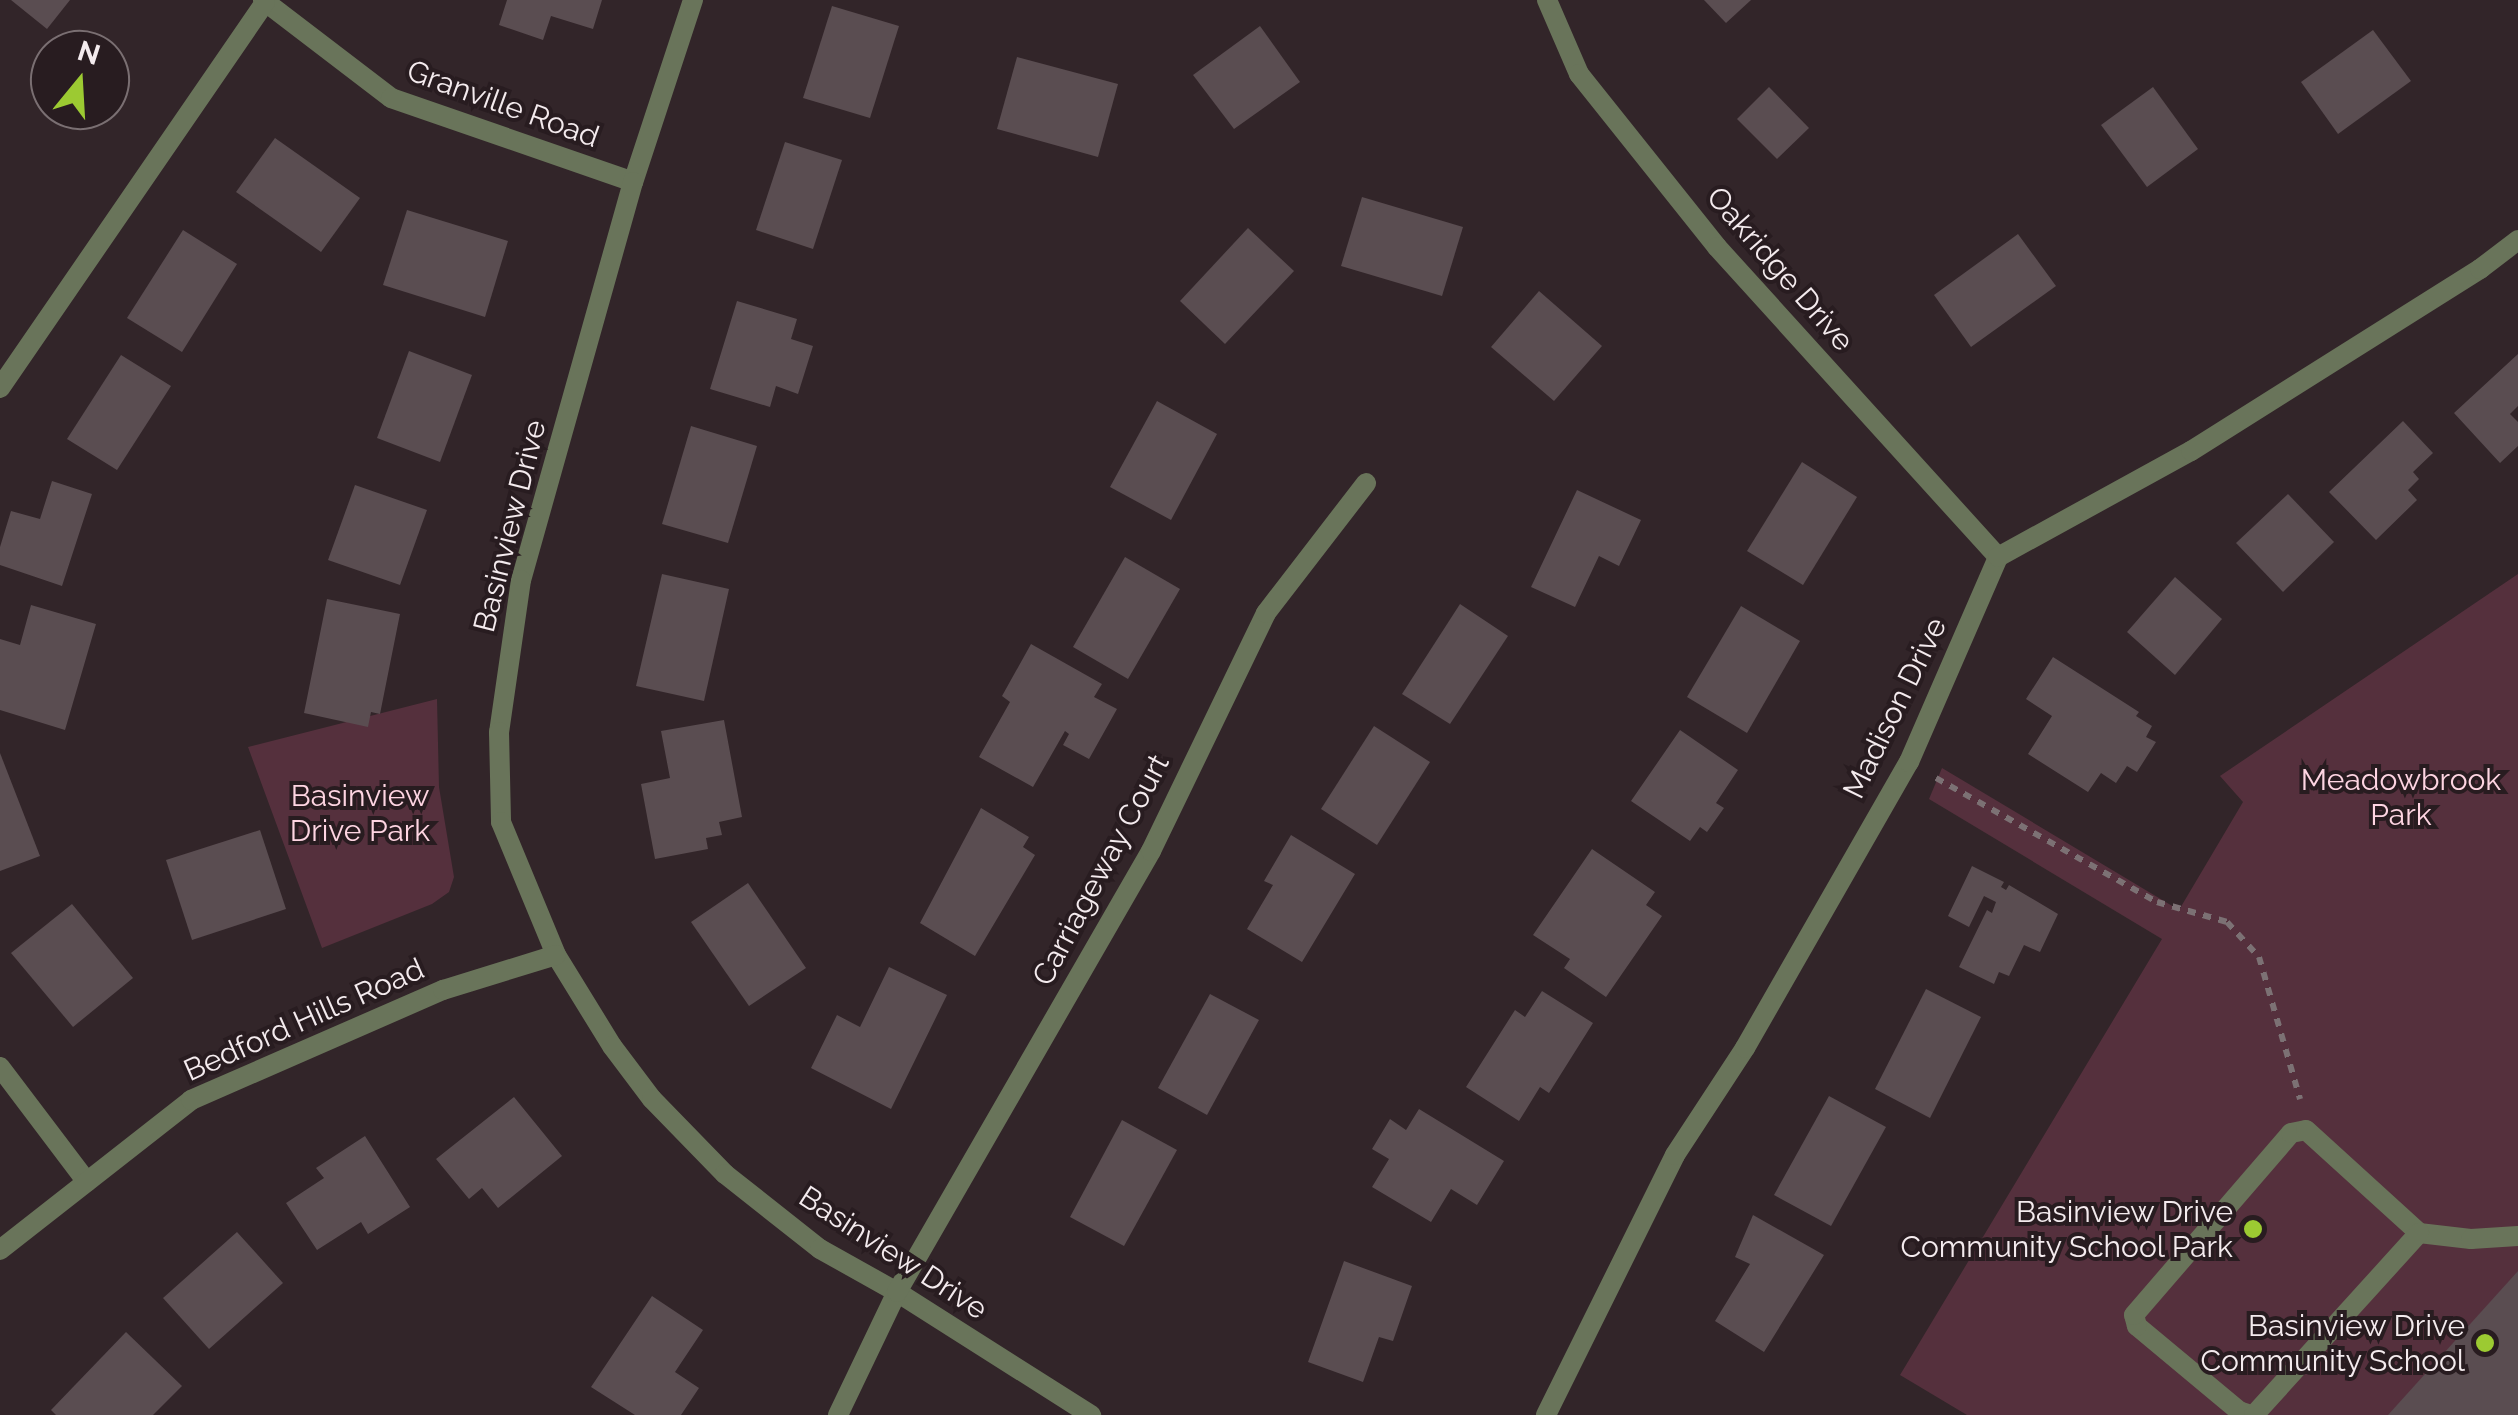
<!DOCTYPE html>
<html>
<head>
<meta charset="utf-8">
<style>
  body { margin:0 }
  #map { position:relative; width:2518px; height:1415px; overflow:hidden; background:#322529; font-family:Raleway,sans-serif }
  div>[style] { position:absolute }
  .green>* { inset:0; background:#55303d }
  .building>* { inset:0; background:#5a4d51 }
  .path>* { height:6px; margin-top:-3px; transform-origin:0; background:repeating-linear-gradient(90deg,#7c7174 0 8px,transparent 0 16px) }
  .lane>* { height:20px; margin:-10px; padding:0 10px; transform-origin:10px; border-radius:10px; background:#69745a }
  .street>* { height:20px; margin:-10px; padding:0 10px; transform-origin:10px; border-radius:10px; background:#69745a }
  .dots>* { width:28px; height:28px; translate:-50% -50%; box-sizing:border-box; border:5px solid #281c20; border-radius:50% }
  span { translate:-50% -50%; white-space:nowrap; text-align:center; line-height:1.15; -webkit-text-stroke:8px #281c20; paint-order:stroke }
  .street-label { font-size:30px; color:#f4ebee }
  .park-label { font-size:30px; color:#fed5e2 }
  .poi-label { font-size:30px; color:#f4ebee }
  .right { translate:-100% -50%; text-align:right }
  .north { position:absolute; left:30px; top:30px; width:100px; height:100px; box-sizing:border-box; background:#281c20; border:2px solid #7a6f72; border-radius:50%; rotate:18deg; font-size:28px; font-weight:700; line-height:40px; text-align:center; color:#f4ebee }
  .north::after { content:''; display:block; margin:auto; width:35px; height:45px; background:#9cca32; clip-path:polygon(50% 0,100% 100%,50% 72%,0 100%) }
</style>
</head>
<body>
<div id="map">
  <div class="green">
    <i style="clip-path:polygon(2518px 574px,2518px 1415px,1967px 1415px,1900px 1375px,2162px 939px,1929px 799px,1942px 768px,2179px 910px,2243px 802px,2220px 776px)"></i>
    <i style="clip-path:polygon(437px 699px,439px 787px,454px 877px,449px 892px,432px 904px,322px 948px,248px 747px)"></i>
  </div>
  <div class="building">
    <i style="clip-path:polygon(11px 0,70px 0,47px 29px)"></i>
    <i style="clip-path:polygon(507px 0,602px 0,593px 29px,551px 16px,543px 40px,499px 25px)"></i>
    <i style="clip-path:polygon(1704px 0,1751px 0,1726px 23px)"></i>
    <i style="clip-path:polygon(832px 6px,899px 26px,870px 118px,803px 98px)"></i>
    <i style="clip-path:polygon(1260px 26px,1300px 82px,1234px 129px,1193px 75px)"></i>
    <i style="clip-path:polygon(2373px 30px,2411px 81px,2338px 134px,2301px 82px)"></i>
    <i style="clip-path:polygon(1017px 57px,1118px 84px,1098px 157px,997px 129px)"></i>
    <i style="clip-path:polygon(1769px 87px,1809px 128px,1777px 159px,1737px 119px)"></i>
    <i style="clip-path:polygon(2153px 87px,2198px 149px,2147px 187px,2101px 125px)"></i>
    <i style="clip-path:polygon(275px 138px,360px 198px,321px 252px,236px 192px)"></i>
    <i style="clip-path:polygon(785px 142px,842px 160px,813px 249px,756px 230px)"></i>
    <i style="clip-path:polygon(1362px 197px,1463px 227px,1442px 296px,1341px 266px)"></i>
    <i style="clip-path:polygon(407px 210px,508px 241px,485px 317px,383px 285px)"></i>
    <i style="clip-path:polygon(1248px 228px,1294px 271px,1225px 344px,1180px 301px)"></i>
    <i style="clip-path:polygon(183px 230px,237px 264px,182px 352px,127px 318px)"></i>
    <i style="clip-path:polygon(2018px 234px,2056px 286px,1971px 347px,1934px 295px)"></i>
    <i style="clip-path:polygon(1539px 291px,1602px 346px,1554px 401px,1491px 347px)"></i>
    <i style="clip-path:polygon(737px 301px,797px 319px,791px 339px,813px 346px,798px 394px,776px 386px,770px 407px,710px 389px)"></i>
    <i style="clip-path:polygon(409px 351px,472px 375px,440px 462px,377px 438px)"></i>
    <i style="clip-path:polygon(2518px 354px,2518px 406px,2510px 414px,2518px 422px,2518px 446px,2500px 463px,2454px 413px)"></i>
    <i style="clip-path:polygon(121px 355px,171px 386px,117px 470px,67px 439px)"></i>
    <i style="clip-path:polygon(1157px 401px,1217px 434px,1171px 520px,1110px 487px)"></i>
    <i style="clip-path:polygon(2403px 421px,2433px 453px,2413px 472px,2419px 479px,2408px 490px,2417px 500px,2376px 540px,2329px 492px)"></i>
    <i style="clip-path:polygon(691px 426px,757px 446px,728px 543px,662px 524px)"></i>
    <i style="clip-path:polygon(1802px 462px,1857px 497px,1803px 585px,1747px 551px)"></i>
    <i style="clip-path:polygon(52px 481px,92px 494px,62px 586px,0 565px,0 547px,11px 511px,40px 519px)"></i>
    <i style="clip-path:polygon(355px 485px,427px 510px,400px 585px,328px 560px)"></i>
    <i style="clip-path:polygon(1577px 490px,1641px 520px,1619px 566px,1599px 556px,1575px 607px,1531px 587px)"></i>
    <i style="clip-path:polygon(2288px 494px,2334px 542px,2283px 592px,2236px 543px)"></i>
    <i style="clip-path:polygon(1125px 557px,1180px 589px,1128px 679px,1073px 647px)"></i>
    <i style="clip-path:polygon(662px 574px,729px 589px,704px 701px,636px 686px)"></i>
    <i style="clip-path:polygon(2175px 577px,2222px 619px,2175px 675px,2127px 632px)"></i>
    <i style="clip-path:polygon(327px 599px,400px 614px,380px 714px,371px 712px,368px 727px,304px 713px)"></i>
    <i style="clip-path:polygon(1460px 604px,1508px 636px,1450px 724px,1402px 694px)"></i>
    <i style="clip-path:polygon(31px 605px,96px 624px,65px 730px,0 710px,0 639px,20px 645px)"></i>
    <i style="clip-path:polygon(1741px 606px,1800px 641px,1747px 733px,1687px 697px)"></i>
    <i style="clip-path:polygon(1031px 644px,1102px 684px,1094px 697px,1117px 709px,1089px 759px,1063px 745px,1069px 734px,1065px 731px,1033px 787px,979px 757px,1010px 702px,1002px 696px)"></i>
    <i style="clip-path:polygon(2053px 657px,2139px 712px,2136px 716px,2152px 726px,2146px 737px,2156px 742px,2137px 772px,2127px 766px,2116px 783px,2101px 773px,2088px 792px,2028px 754px,2052px 716px,2026px 699px)"></i>
    <i style="clip-path:polygon(724px 720px,742px 817px,719px 822px,722px 835px,706px 838px,708px 849px,655px 859px,641px 784px,670px 778px,661px 731px)"></i>
    <i style="clip-path:polygon(1374px 726px,1430px 762px,1377px 845px,1321px 809px)"></i>
    <i style="clip-path:polygon(1680px 730px,1738px 770px,1716px 803px,1724px 808px,1707px 832px,1700px 827px,1690px 841px,1631px 801px)"></i>
    <i style="clip-path:polygon(0 753px,40px 856px,0 871px)"></i>
    <i style="clip-path:polygon(981px 808px,1029px 837px,1023px 847px,1035px 855px,975px 956px,920px 923px)"></i>
    <i style="clip-path:polygon(260px 830px,286px 909px,192px 940px,166px 860px)"></i>
    <i style="clip-path:polygon(1291px 835px,1355px 874px,1302px 962px,1247px 929px,1273px 885px,1264px 881px)"></i>
    <i style="clip-path:polygon(1592px 849px,1655px 892px,1646px 905px,1662px 916px,1606px 997px,1564px 968px,1570px 959px,1533px 935px)"></i>
    <i style="clip-path:polygon(1972px 866px,2004px 882px,2001px 887px,2006px 890px,2009px 885px,2058px 914px,2040px 952px,2024px 945px,2009px 976px,1999px 972px,1994px 984px,1959px 967px,1987px 910px,1992px 913px,1996px 902px,1984px 896px,1969px 927px,1948px 916px)"></i>
    <i style="clip-path:polygon(748px 883px,806px 968px,749px 1006px,691px 922px)"></i>
    <i style="clip-path:polygon(72px 904px,133px 978px,73px 1027px,11px 953px)"></i>
    <i style="clip-path:polygon(889px 967px,947px 995px,891px 1109px,811px 1068px,837px 1015px,860px 1027px)"></i>
    <i style="clip-path:polygon(1926px 989px,1981px 1017px,1930px 1118px,1875px 1089px)"></i>
    <i style="clip-path:polygon(1542px 991px,1593px 1023px,1549px 1093px,1540px 1087px,1519px 1121px,1466px 1087px,1515px 1010px,1525px 1017px)"></i>
    <i style="clip-path:polygon(1210px 994px,1259px 1020px,1207px 1115px,1158px 1088px)"></i>
    <i style="clip-path:polygon(1829px 1096px,1886px 1127px,1831px 1226px,1774px 1195px)"></i>
    <i style="clip-path:polygon(514px 1097px,562px 1156px,498px 1208px,482px 1188px,469px 1199px,436px 1159px)"></i>
    <i style="clip-path:polygon(1419px 1109px,1504px 1161px,1477px 1205px,1451px 1189px,1431px 1222px,1372px 1187px,1389px 1159px,1372px 1149px,1390px 1119px,1406px 1130px)"></i>
    <i style="clip-path:polygon(1122px 1120px,1177px 1150px,1124px 1246px,1070px 1217px)"></i>
    <i style="clip-path:polygon(365px 1136px,410px 1207px,368px 1234px,361px 1222px,317px 1250px,286px 1203px,324px 1178px,316px 1168px)"></i>
    <i style="clip-path:polygon(1753px 1215px,1824px 1255px,1764px 1352px,1715px 1321px,1750px 1264px,1735px 1257px)"></i>
    <i style="clip-path:polygon(237px 1232px,283px 1283px,209px 1349px,163px 1298px)"></i>
    <i style="clip-path:polygon(1344px 1261px,1412px 1286px,1393px 1341px,1379px 1337px,1363px 1382px,1308px 1362px)"></i>
    <i style="clip-path:polygon(2518px 1271px,2518px 1415px,2388px 1415px)"></i>
    <i style="clip-path:polygon(652px 1296px,703px 1330px,675px 1372px,699px 1388px,681px 1415px,635px 1415px,591px 1387px)"></i>
    <i style="clip-path:polygon(126px 1332px,182px 1386px,153px 1415px,56px 1415px,51px 1410px)"></i>
  </div>
  <div class="path">
    <i style="left:1936px;top:778px;width:253px;rotate:29.3deg"></i>
    <i style="left:2157px;top:902px;width:73px;rotate:15.9deg"></i>
    <i style="left:2227px;top:922px;width:47px;rotate:47.6deg"></i>
    <i style="left:2259px;top:957px;width:148px;rotate:73.9deg"></i>
  </div>
  <div class="lane">
    <i style="left:2251px;top:1415px;width:13px;rotate:-162deg"></i>
    <i style="left:2239px;top:1411px;width:133px;rotate:-140.2deg"></i>
    <i style="left:2137px;top:1326px;width:11px;rotate:-105deg"></i>
    <i style="left:2134px;top:1315px;width:240px;rotate:-49.2deg"></i>
    <i style="left:2291px;top:1133px;width:15px;rotate:-11deg"></i>
    <i style="left:2306px;top:1130px;width:153px;rotate:42.3deg"></i>
    <i style="left:2419px;top:1233px;width:52px;rotate:6.6deg"></i>
    <i style="left:2471px;top:1239px;width:47px;rotate:-3.7deg"></i>
    <i style="left:2254px;top:1415px;width:246px;rotate:-47.8deg"></i>
  </div>
  <div class="street">
    <i style="left:263px;top:0;width:161px;rotate:37.4deg"></i>
    <i style="left:391px;top:98px;width:256px;rotate:19.1deg"></i>
    <i style="left:693px;top:0;width:192px;rotate:108.2deg"></i>
    <i style="left:633px;top:182px;width:413px;rotate:105.7deg"></i>
    <i style="left:521px;top:580px;width:154px;rotate:98.2deg"></i>
    <i style="left:499px;top:732px;width:90px;rotate:88.7deg"></i>
    <i style="left:501px;top:822px;width:144px;rotate:67.5deg"></i>
    <i style="left:556px;top:955px;width:107px;rotate:58.4deg"></i>
    <i style="left:612px;top:1046px;width:66px;rotate:53deg"></i>
    <i style="left:652px;top:1099px;width:105px;rotate:45.8deg"></i>
    <i style="left:725px;top:1174px;width:121px;rotate:38.3deg"></i>
    <i style="left:820px;top:1249px;width:88px;rotate:29.2deg"></i>
    <i style="left:897px;top:1292px;width:230px;rotate:32.4deg"></i>
    <i style="left:1547px;top:0;width:81px;rotate:66.6deg"></i>
    <i style="left:1579px;top:74px;width:221px;rotate:51.4deg"></i>
    <i style="left:1717px;top:247px;width:418px;rotate:47.8deg"></i>
    <i style="left:0;top:388px;width:467px;rotate:-55.5deg"></i>
    <i style="left:0;top:1067px;width:144px;rotate:52.9deg"></i>
    <i style="left:0;top:1250px;width:243px;rotate:-38.1deg"></i>
    <i style="left:191px;top:1100px;width:275px;rotate:-23.6deg"></i>
    <i style="left:443px;top:990px;width:118px;rotate:-17.2deg"></i>
    <i style="left:838px;top:1415px;width:136px;rotate:-64.4deg"></i>
    <i style="left:897px;top:1292px;width:509px;rotate:-60.06deg"></i>
    <i style="left:1151px;top:851px;width:264px;rotate:-64.2deg"></i>
    <i style="left:1266px;top:613px;width:164px;rotate:-52.4deg"></i>
    <i style="left:1546px;top:1415px;width:290px;rotate:-63.6deg"></i>
    <i style="left:1675px;top:1155px;width:128px;rotate:-56.8deg"></i>
    <i style="left:1745px;top:1048px;width:330px;rotate:-60.2deg"></i>
    <i style="left:1909px;top:762px;width:223px;rotate:-66.5deg"></i>
    <i style="left:1998px;top:557px;width:220px;rotate:-28.8deg"></i>
    <i style="left:2191px;top:451px;width:342px;rotate:-32.2deg"></i>
    <i style="left:2480px;top:269px;width:48px;rotate:-37.3deg"></i>
  </div>
  <div class="dots">
    <i style="left:2253px;top:1229px;background:#9cca32"></i>
    <i style="left:2485px;top:1343px;background:#9cca32"></i>
  </div>
  <div class="street-label">
    <span style="left:503px;top:104px;rotate:20deg">Granville Road</span>
    <span style="left:1780px;top:269px;rotate:49deg">Oakridge Drive</span>
    <span style="left:510px;top:526px;rotate:-76deg">Basinview Drive</span>
    <span style="left:1895px;top:708px;rotate:-64deg">Madison Drive</span>
    <span style="left:1101px;top:870px;rotate:-62deg">Carriageway Court</span>
    <span style="left:304px;top:1020px;rotate:-24deg">Bedford Hills Road</span>
    <span style="left:893px;top:1253px;rotate:33deg">Basinview Drive</span>
  </div>
  <div class="park-label">
    <span style="left:2401px;top:797px">Meadowbrook<br>Park</span>
    <span style="left:360px;top:813px">Basinview<br>Drive Park</span>
  </div>
  <div class="poi-label">
    <span class="right" style="left:2233px;top:1229px">Basinview Drive<br>Community School Park</span>
    <span class="right" style="left:2465px;top:1343px">Basinview Drive<br>Community School</span>
  </div>
  <div class="north">N</div>
</div>
</body>
</html>
